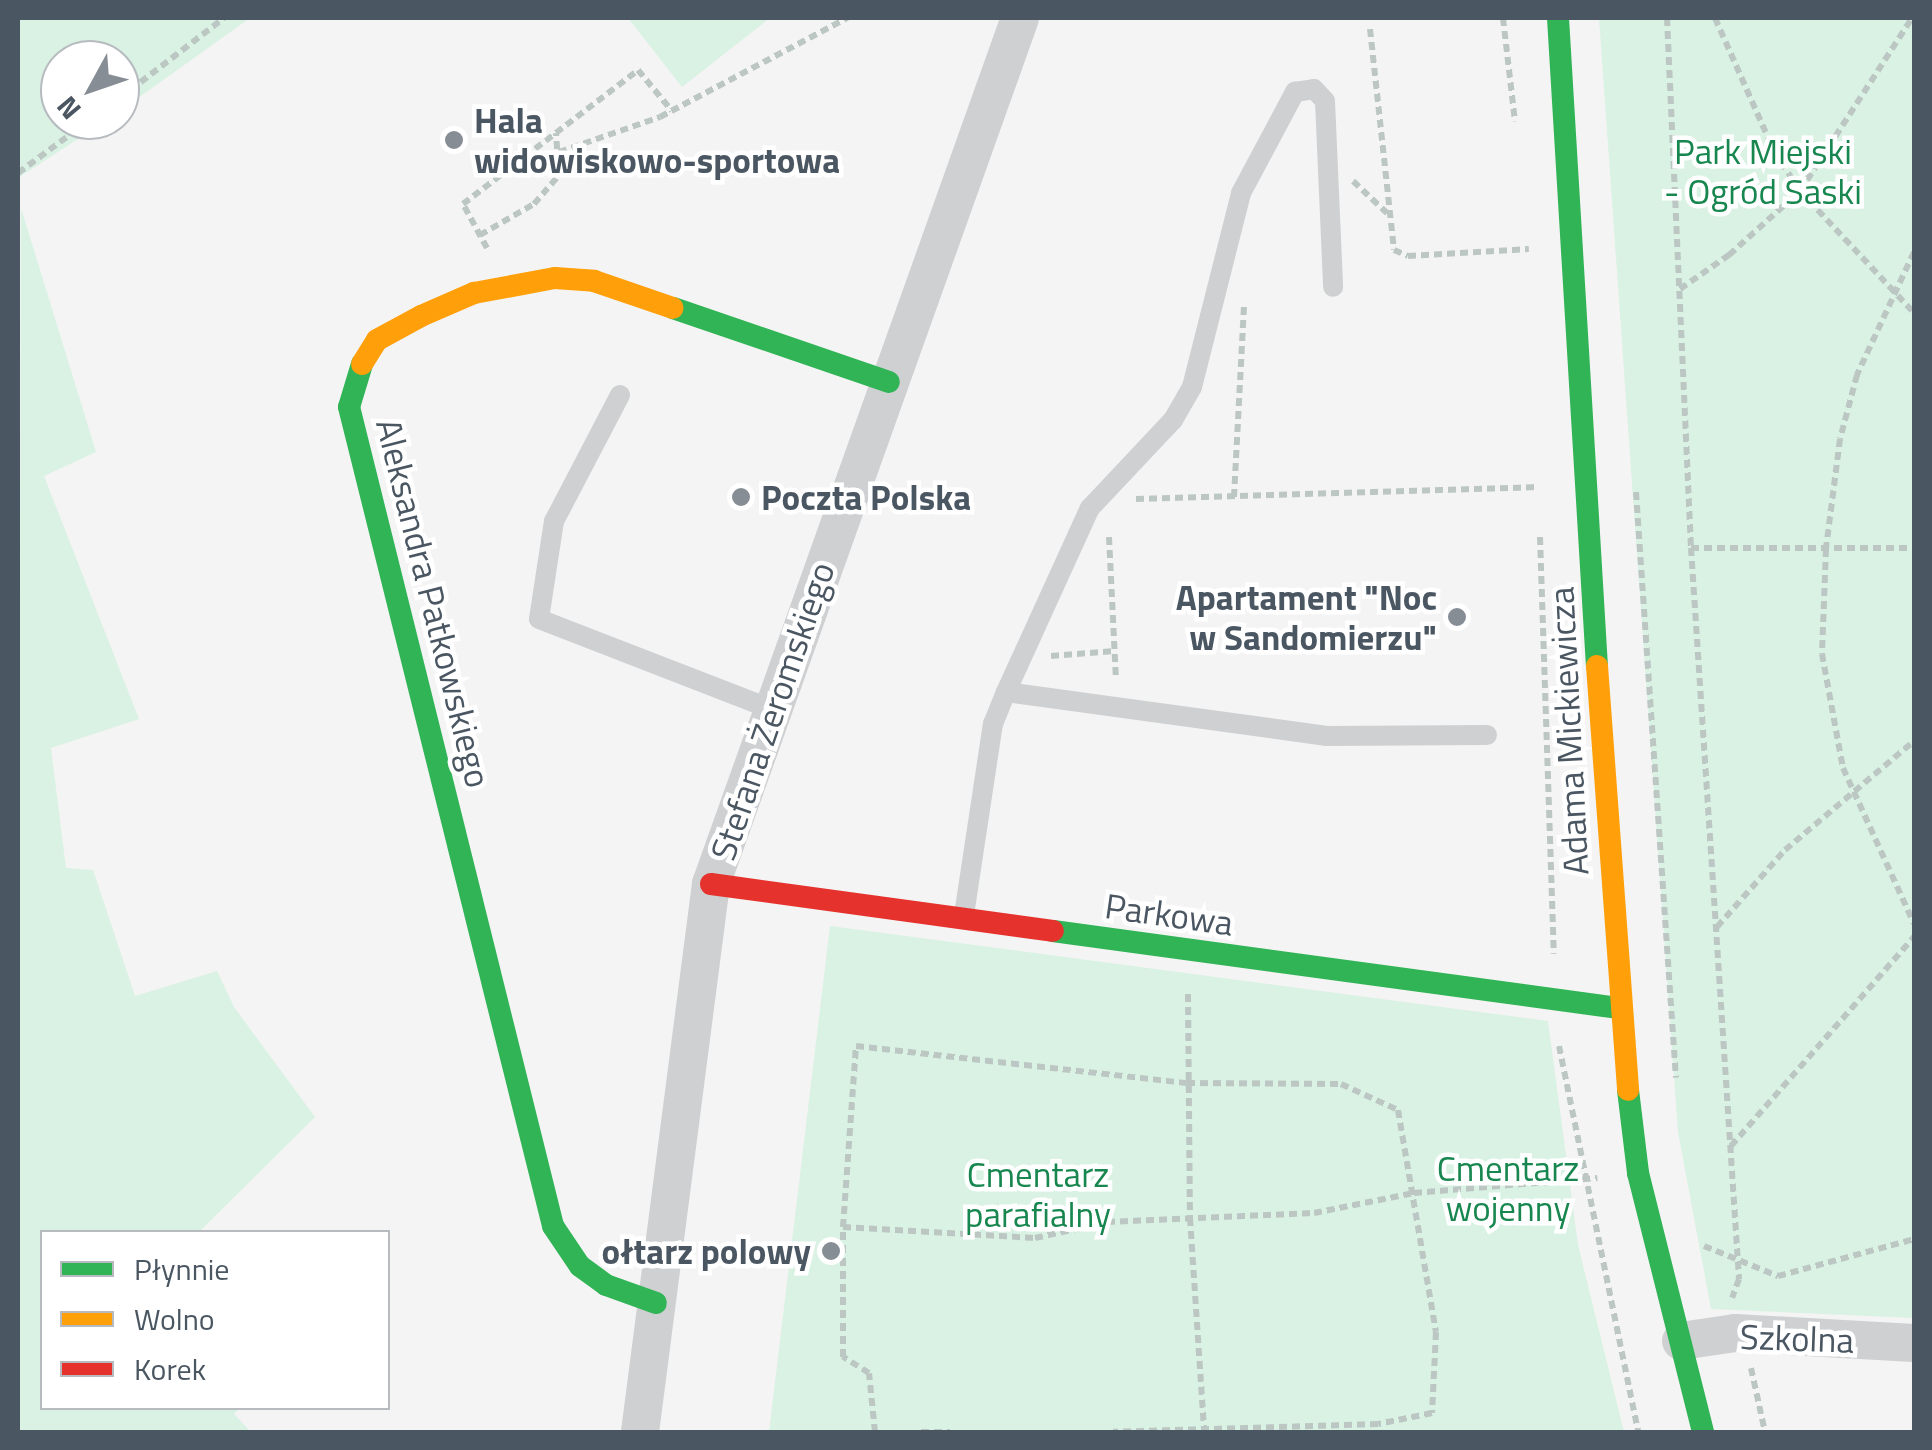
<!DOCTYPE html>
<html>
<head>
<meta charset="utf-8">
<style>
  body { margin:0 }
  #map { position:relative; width:1932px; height:1450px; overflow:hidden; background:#f4f4f4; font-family:"Titillium Web",sans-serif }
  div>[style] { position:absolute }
  .green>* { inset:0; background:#d9f2e3 }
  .path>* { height:6px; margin-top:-3px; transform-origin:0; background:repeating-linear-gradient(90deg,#bcc7c4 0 8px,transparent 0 13px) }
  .lane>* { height:20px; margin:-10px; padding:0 10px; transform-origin:10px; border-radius:10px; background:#ced0d2 }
  .street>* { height:38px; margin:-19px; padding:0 19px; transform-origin:19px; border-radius:19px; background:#ced0d2 }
  .fast>* { height:22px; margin:-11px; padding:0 11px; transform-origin:11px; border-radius:11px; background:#30b455 }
  .slow>* { height:22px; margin:-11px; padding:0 11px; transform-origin:11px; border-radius:11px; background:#ff9f0a }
  .jam>* { height:22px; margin:-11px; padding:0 11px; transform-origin:11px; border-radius:11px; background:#e5322d }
  .dots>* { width:28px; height:28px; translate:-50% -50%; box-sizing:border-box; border:5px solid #fff; border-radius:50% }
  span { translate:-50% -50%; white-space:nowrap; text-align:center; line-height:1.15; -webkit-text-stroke:9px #fff; paint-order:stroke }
  .poi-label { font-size:35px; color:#4a5661; font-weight:700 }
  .left { translate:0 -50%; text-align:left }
  .right { translate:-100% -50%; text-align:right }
  .park-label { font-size:35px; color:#17864f }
  .street-label { font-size:35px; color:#4a5661 }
  .frame { position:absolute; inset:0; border:20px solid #4a5661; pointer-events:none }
  .legend { position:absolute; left:40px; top:1230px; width:350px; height:180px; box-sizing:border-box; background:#fff; border:2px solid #b7bbc0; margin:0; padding:12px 18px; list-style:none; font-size:30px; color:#4a5661 }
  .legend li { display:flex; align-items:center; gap:20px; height:50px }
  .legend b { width:50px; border:2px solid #b7bbc0 }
  .north { position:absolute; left:40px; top:40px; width:100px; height:100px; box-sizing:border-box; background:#fff; border:2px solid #b7bbc0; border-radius:50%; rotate:230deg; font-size:28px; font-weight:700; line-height:40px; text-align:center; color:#4a5661 }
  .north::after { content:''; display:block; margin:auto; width:35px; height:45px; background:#868d94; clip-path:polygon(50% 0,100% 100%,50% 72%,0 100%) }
</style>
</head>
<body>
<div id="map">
  <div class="green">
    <i style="clip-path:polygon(18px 18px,250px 18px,120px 111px,120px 60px,60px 60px,60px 120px,107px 120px,18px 178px)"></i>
    <i style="clip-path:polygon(628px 18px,770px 18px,682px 87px)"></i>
    <i style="clip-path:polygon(1599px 18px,1914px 18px,1914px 1318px,1711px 1309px,1678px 1132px)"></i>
    <i style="clip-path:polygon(21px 208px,96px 452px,44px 476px,139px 719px,51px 748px,66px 868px,93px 870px,135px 996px,217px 971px,234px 1007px,315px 1117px,199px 1232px,42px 1232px,42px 1408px,240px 1408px,234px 1414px,251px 1432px,18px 1432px)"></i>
    <i style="clip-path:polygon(830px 926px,1548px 1021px,1578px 1245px,1624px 1432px,769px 1432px)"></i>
  </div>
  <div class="path">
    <i style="left:1503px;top:18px;width:104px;rotate:83.4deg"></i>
    <i style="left:1667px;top:18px;width:531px;rotate:87.41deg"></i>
    <i style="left:1691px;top:548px;width:733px;rotate:86.24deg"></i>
    <i style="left:1739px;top:1279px;width:20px;rotate:110deg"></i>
    <i style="left:1715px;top:18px;width:145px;rotate:66.1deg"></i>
    <i style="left:1774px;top:151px;width:48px;rotate:57deg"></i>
    <i style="left:1800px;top:191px;width:167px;rotate:46.9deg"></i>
    <i style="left:1370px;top:29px;width:222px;rotate:83.8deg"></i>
    <i style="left:1394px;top:250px;width:15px;rotate:23deg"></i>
    <i style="left:1408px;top:256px;width:121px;rotate:-3.3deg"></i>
    <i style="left:120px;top:98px;width:131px;rotate:-37.6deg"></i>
    <i style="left:559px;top:152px;width:107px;rotate:-19.1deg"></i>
    <i style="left:660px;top:117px;width:212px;rotate:-27.9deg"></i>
    <i style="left:18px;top:173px;width:89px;rotate:-36.4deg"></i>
    <i style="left:1353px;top:181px;width:47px;rotate:43.3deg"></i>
    <i style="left:480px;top:235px;width:62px;rotate:-29.9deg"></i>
    <i style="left:534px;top:204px;width:38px;rotate:-49deg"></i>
    <i style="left:559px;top:175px;width:42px;rotate:-94.1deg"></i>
    <i style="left:487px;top:248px;width:50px;rotate:-118.6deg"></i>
    <i style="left:463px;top:204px;width:220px;rotate:-37.4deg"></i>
    <i style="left:638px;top:70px;width:53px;rotate:50.3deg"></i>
    <i style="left:1914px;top:252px;width:136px;rotate:114.9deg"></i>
    <i style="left:1857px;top:375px;width:66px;rotate:104.9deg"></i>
    <i style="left:1840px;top:439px;width:111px;rotate:97.3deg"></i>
    <i style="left:1826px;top:549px;width:105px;rotate:92.2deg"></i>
    <i style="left:1822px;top:654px;width:116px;rotate:79.6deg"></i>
    <i style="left:1843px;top:768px;width:171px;rotate:65.5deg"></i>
    <i style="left:1680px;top:289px;width:60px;rotate:-34.8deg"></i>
    <i style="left:1729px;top:255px;width:96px;rotate:-42deg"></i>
    <i style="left:1800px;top:191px;width:206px;rotate:-57.1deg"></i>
    <i style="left:1636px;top:492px;width:587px;rotate:86.1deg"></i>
    <i style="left:1234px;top:497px;width:193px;rotate:-87deg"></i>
    <i style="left:1136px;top:499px;width:403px;rotate:-1.7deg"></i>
    <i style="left:1109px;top:537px;width:142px;rotate:87.2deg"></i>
    <i style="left:1540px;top:537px;width:417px;rotate:88.1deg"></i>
    <i style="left:1691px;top:548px;width:223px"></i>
    <i style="left:1051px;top:656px;width:64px;rotate:-4.5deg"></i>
    <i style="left:1717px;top:927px;width:103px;rotate:-48.6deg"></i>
    <i style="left:1785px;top:850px;width:169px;rotate:-40.2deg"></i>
    <i style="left:1188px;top:994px;width:224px;rotate:89.5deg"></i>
    <i style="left:1190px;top:1218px;width:213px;rotate:86.2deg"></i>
    <i style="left:1559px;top:1046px;width:394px;rotate:78.4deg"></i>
    <i style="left:1731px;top:1146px;width:278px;rotate:-48.8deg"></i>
    <i style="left:843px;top:1227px;width:192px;rotate:3.3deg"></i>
    <i style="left:1035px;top:1238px;width:74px;rotate:-12.5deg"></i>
    <i style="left:1107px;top:1222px;width:207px;rotate:-2.5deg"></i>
    <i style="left:1314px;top:1213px;width:102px;rotate:-11.3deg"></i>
    <i style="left:1414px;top:1193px;width:184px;rotate:-4.7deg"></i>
    <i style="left:1704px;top:1246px;width:80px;rotate:22.1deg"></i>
    <i style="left:1778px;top:1276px;width:141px;rotate:-15.2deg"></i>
    <i style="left:1751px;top:1368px;width:66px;rotate:77.7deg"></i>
    <i style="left:875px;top:1432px;width:59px;rotate:-95.8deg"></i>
    <i style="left:869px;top:1373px;width:31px;rotate:-148deg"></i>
    <i style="left:843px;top:1357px;width:130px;rotate:-90deg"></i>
    <i style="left:843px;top:1227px;width:181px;rotate:-85.9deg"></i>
    <i style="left:856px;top:1046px;width:333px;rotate:6.4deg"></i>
    <i style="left:1187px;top:1083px;width:154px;rotate:0.4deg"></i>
    <i style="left:1341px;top:1084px;width:63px;rotate:24.5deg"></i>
    <i style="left:1398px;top:1110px;width:225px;rotate:80.3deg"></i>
    <i style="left:1436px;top:1332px;width:81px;rotate:92.8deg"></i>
    <i style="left:1432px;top:1413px;width:55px;rotate:168.5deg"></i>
    <i style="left:1378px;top:1424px;width:265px;rotate:178.3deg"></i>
    <i style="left:921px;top:1432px;width:29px"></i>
  </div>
  <div class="lane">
    <i style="left:620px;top:395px;width:142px;rotate:117.6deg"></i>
    <i style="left:554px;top:521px;width:99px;rotate:98.7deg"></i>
    <i style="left:539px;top:619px;width:249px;rotate:21.2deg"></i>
    <i style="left:1006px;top:692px;width:324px;rotate:7.8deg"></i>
    <i style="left:1327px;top:736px;width:160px;rotate:-0.4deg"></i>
    <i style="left:964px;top:915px;width:193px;rotate:-81.4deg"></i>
    <i style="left:993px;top:724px;width:35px;rotate:-68deg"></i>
    <i style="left:1006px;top:692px;width:202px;rotate:-65.5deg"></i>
    <i style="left:1090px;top:508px;width:121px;rotate:-46.7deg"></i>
    <i style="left:1173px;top:420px;width:38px;rotate:-60deg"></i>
    <i style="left:1192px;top:387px;width:200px;rotate:-75.8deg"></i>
    <i style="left:1241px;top:193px;width:115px;rotate:-61.9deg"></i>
    <i style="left:1295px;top:92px;width:19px;rotate:-9deg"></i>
    <i style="left:1314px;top:89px;width:16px;rotate:47deg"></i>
    <i style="left:1325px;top:101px;width:186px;rotate:87.5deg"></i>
  </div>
  <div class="street">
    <i style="left:1681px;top:1341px;width:55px;rotate:-8.4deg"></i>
    <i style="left:1735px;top:1333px;width:179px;rotate:3.2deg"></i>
    <i style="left:640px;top:1432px;width:553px;rotate:-82.62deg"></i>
    <i style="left:711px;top:884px;width:919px;rotate:-70.36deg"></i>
  </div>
  <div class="fast">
    <i style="left:1558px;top:18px;width:649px;rotate:86.56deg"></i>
    <i style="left:673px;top:308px;width:228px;rotate:18.9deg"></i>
    <i style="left:362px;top:364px;width:45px;rotate:106.8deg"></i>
    <i style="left:349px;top:407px;width:844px;rotate:76.01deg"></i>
    <i style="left:553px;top:1226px;width:48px;rotate:56deg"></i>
    <i style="left:580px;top:1266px;width:32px;rotate:36deg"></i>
    <i style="left:606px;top:1285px;width:53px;rotate:19.8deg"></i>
    <i style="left:1053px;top:931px;width:570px;rotate:7.76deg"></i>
    <i style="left:1628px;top:1090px;width:84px;rotate:83.1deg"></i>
    <i style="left:1638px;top:1173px;width:267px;rotate:75.9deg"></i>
  </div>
  <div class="slow">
    <i style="left:362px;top:364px;width:28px;rotate:-58deg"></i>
    <i style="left:377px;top:340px;width:50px;rotate:-28.6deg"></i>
    <i style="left:421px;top:316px;width:58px;rotate:-23.5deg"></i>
    <i style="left:474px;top:293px;width:82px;rotate:-10.5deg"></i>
    <i style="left:555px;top:278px;width:39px;rotate:4deg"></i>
    <i style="left:594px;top:281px;width:83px;rotate:18.9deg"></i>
    <i style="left:1597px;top:666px;width:425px;rotate:85.8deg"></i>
  </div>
  <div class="jam">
    <i style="left:711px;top:884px;width:345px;rotate:7.8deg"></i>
  </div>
  <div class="dots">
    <i style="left:454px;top:140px;background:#868d94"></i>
    <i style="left:741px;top:497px;background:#868d94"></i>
    <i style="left:1457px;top:617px;background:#868d94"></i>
    <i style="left:831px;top:1251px;background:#868d94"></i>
  </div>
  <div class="poi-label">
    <span class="left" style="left:474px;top:140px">Hala<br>widowiskowo-sportowa</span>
    <span class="left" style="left:761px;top:497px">Poczta Polska</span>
    <span class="right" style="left:1437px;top:617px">Apartament "Noc<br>w Sandomierzu"</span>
    <span class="right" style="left:811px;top:1251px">ołtarz polowy</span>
  </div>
  <div class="park-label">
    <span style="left:1763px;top:171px">Park Miejski<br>- Ogród Saski</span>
    <span style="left:1508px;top:1188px">Cmentarz<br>wojenny</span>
    <span style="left:1038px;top:1194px">Cmentarz<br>parafialny</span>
  </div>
  <div class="street-label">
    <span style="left:434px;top:603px;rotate:76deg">Aleksandra Patkowskiego</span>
    <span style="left:772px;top:711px;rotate:-71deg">Stefana Żeromskiego</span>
    <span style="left:1568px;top:731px;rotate:-93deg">Adama Mickiewicza</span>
    <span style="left:1169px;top:914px;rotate:8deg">Parkowa</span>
    <span style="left:1797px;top:1338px;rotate:2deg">Szkolna</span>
  </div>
  <div class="frame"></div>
  <ul class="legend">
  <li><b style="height:12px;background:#30b455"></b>Płynnie</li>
  <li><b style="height:12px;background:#ff9f0a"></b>Wolno</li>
  <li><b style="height:12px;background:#e5322d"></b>Korek</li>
  </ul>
  <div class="north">N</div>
</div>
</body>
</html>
